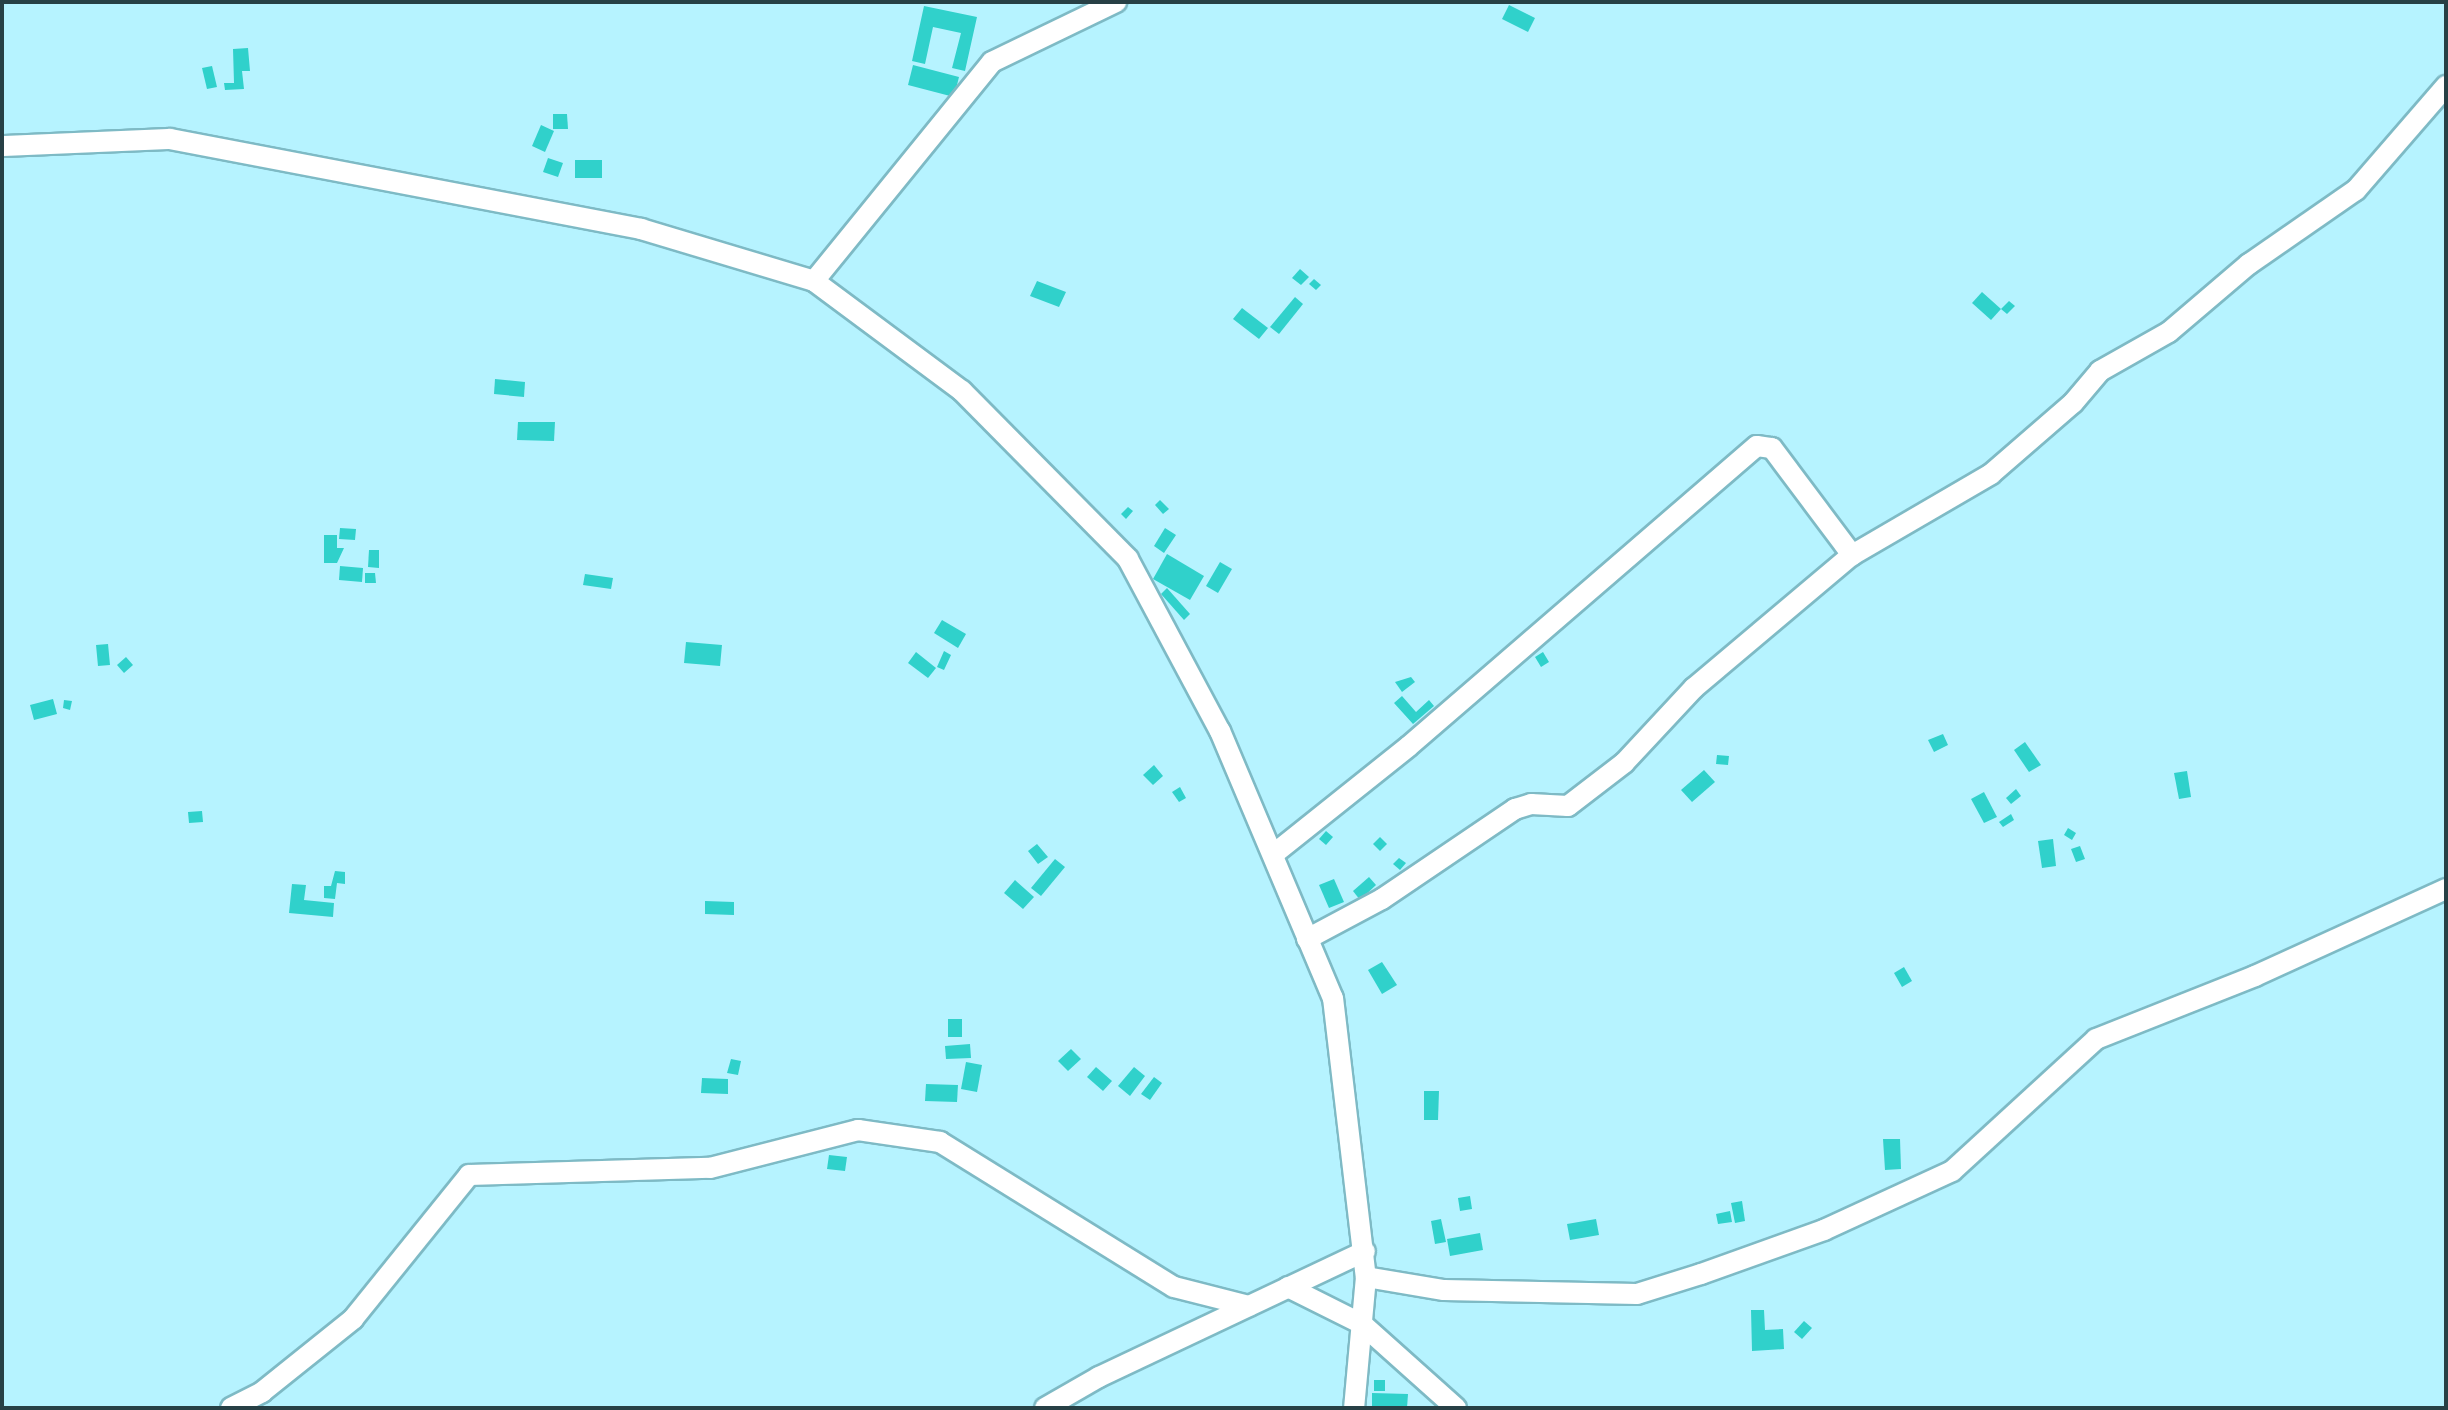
<!DOCTYPE html>
<html>
<head>
<meta charset="utf-8">
<style>
  body { margin:0 }
  #map { position:relative; width:2448px; height:1410px; overflow:hidden; background:#b6f3ff; font-family:Cabin,sans-serif }
  div>[style] { position:absolute }
  .building>* { inset:0; background:#30d1cb }
  .roads { filter:drop-shadow(2px 0 #7ebac5) drop-shadow(-2px 0 #7ebac5) drop-shadow(0 2px #7ebac5) drop-shadow(0 -2px #7ebac5) }
  .minor>* { height:20px; margin:-10px; padding:0 10px; transform-origin:10px; border-radius:10px; background:#fff }
  span { translate:-50% -50%; white-space:nowrap; text-align:center; line-height:1.15; -webkit-text-stroke:7px #e2f9fe; paint-order:stroke }
  .frame { position:absolute; inset:0; border:4px solid #274045; pointer-events:none }
</style>
</head>
<body>
<div id="map">
  <div class="building">
    <i style="clip-path:polygon(1509px 5px,1535px 18px,1528px 32px,1502px 19px)"></i>
    <i style="clip-path:polygon(924px 6px,977px 17px,965px 71px,952px 68px,961px 33px,933px 27px,925px 64px,912px 61px)"></i>
    <i style="clip-path:polygon(248px 48px,250px 71px,242px 71px,244px 89px,225px 90px,224px 83px,234px 83px,233px 49px)"></i>
    <i style="clip-path:polygon(913px 65px,959px 77px,954px 97px,908px 85px)"></i>
    <i style="clip-path:polygon(212px 66px,217px 87px,207px 89px,202px 68px)"></i>
    <i style="clip-path:polygon(553px 114px,567px 114px,568px 129px,553px 129px)"></i>
    <i style="clip-path:polygon(541px 125px,554px 131px,545px 152px,532px 146px)"></i>
    <i style="clip-path:polygon(548px 158px,563px 163px,558px 177px,543px 172px)"></i>
    <i style="clip-path:polygon(575px 160px,602px 160px,602px 178px,575px 178px)"></i>
    <i style="clip-path:polygon(1300px 269px,1309px 277px,1301px 285px,1292px 278px)"></i>
    <i style="clip-path:polygon(1314px 279px,1321px 285px,1316px 290px,1309px 284px)"></i>
    <i style="clip-path:polygon(1037px 281px,1066px 292px,1059px 307px,1030px 296px)"></i>
    <i style="clip-path:polygon(1982px 292px,2001px 309px,1991px 320px,1972px 303px)"></i>
    <i style="clip-path:polygon(1295px 297px,1303px 304px,1279px 334px,1270px 327px)"></i>
    <i style="clip-path:polygon(2009px 301px,2015px 306px,2007px 314px,2001px 309px)"></i>
    <i style="clip-path:polygon(1242px 308px,1268px 328px,1259px 339px,1233px 319px)"></i>
    <i style="clip-path:polygon(495px 379px,525px 382px,524px 397px,494px 394px)"></i>
    <i style="clip-path:polygon(518px 422px,555px 422px,554px 441px,517px 440px)"></i>
    <i style="clip-path:polygon(1160px 500px,1169px 509px,1163px 514px,1155px 505px)"></i>
    <i style="clip-path:polygon(1128px 507px,1133px 511px,1126px 519px,1121px 514px)"></i>
    <i style="clip-path:polygon(340px 528px,356px 529px,355px 540px,339px 539px)"></i>
    <i style="clip-path:polygon(1165px 528px,1176px 535px,1164px 553px,1154px 546px)"></i>
    <i style="clip-path:polygon(324px 535px,337px 535px,337px 548px,344px 548px,337px 563px,324px 563px)"></i>
    <i style="clip-path:polygon(369px 550px,379px 550px,379px 568px,368px 567px)"></i>
    <i style="clip-path:polygon(1167px 554px,1204px 576px,1190px 600px,1153px 579px)"></i>
    <i style="clip-path:polygon(1220px 562px,1232px 569px,1218px 593px,1206px 586px)"></i>
    <i style="clip-path:polygon(340px 566px,363px 568px,362px 582px,339px 580px)"></i>
    <i style="clip-path:polygon(365px 573px,375px 573px,376px 583px,365px 583px)"></i>
    <i style="clip-path:polygon(585px 574px,613px 578px,611px 589px,583px 585px)"></i>
    <i style="clip-path:polygon(1167px 588px,1190px 614px,1184px 620px,1161px 594px)"></i>
    <i style="clip-path:polygon(942px 620px,966px 634px,958px 648px,934px 633px)"></i>
    <i style="clip-path:polygon(686px 642px,722px 645px,720px 666px,684px 663px)"></i>
    <i style="clip-path:polygon(108px 644px,110px 665px,98px 666px,96px 645px)"></i>
    <i style="clip-path:polygon(944px 651px,951px 655px,944px 670px,937px 667px)"></i>
    <i style="clip-path:polygon(916px 652px,936px 668px,928px 678px,908px 663px)"></i>
    <i style="clip-path:polygon(1543px 652px,1549px 662px,1541px 667px,1535px 657px)"></i>
    <i style="clip-path:polygon(126px 657px,133px 665px,124px 673px,117px 665px)"></i>
    <i style="clip-path:polygon(1411px 677px,1415px 682px,1402px 692px,1395px 682px)"></i>
    <i style="clip-path:polygon(1402px 696px,1416px 712px,1429px 700px,1434px 706px,1413px 724px,1394px 703px)"></i>
    <i style="clip-path:polygon(53px 699px,57px 714px,34px 720px,30px 705px)"></i>
    <i style="clip-path:polygon(64px 700px,72px 701px,70px 710px,63px 708px)"></i>
    <i style="clip-path:polygon(1943px 734px,1948px 745px,1934px 752px,1928px 740px)"></i>
    <i style="clip-path:polygon(2025px 742px,2041px 765px,2029px 772px,2014px 750px)"></i>
    <i style="clip-path:polygon(1717px 755px,1729px 756px,1728px 765px,1716px 764px)"></i>
    <i style="clip-path:polygon(1154px 765px,1163px 776px,1153px 785px,1143px 775px)"></i>
    <i style="clip-path:polygon(1704px 770px,1715px 782px,1692px 802px,1681px 790px)"></i>
    <i style="clip-path:polygon(2187px 771px,2191px 797px,2179px 799px,2174px 773px)"></i>
    <i style="clip-path:polygon(1180px 787px,1186px 798px,1179px 802px,1172px 792px)"></i>
    <i style="clip-path:polygon(2016px 789px,2021px 796px,2011px 804px,2006px 798px)"></i>
    <i style="clip-path:polygon(1984px 792px,1997px 817px,1984px 823px,1971px 799px)"></i>
    <i style="clip-path:polygon(202px 811px,203px 822px,189px 823px,188px 812px)"></i>
    <i style="clip-path:polygon(2011px 814px,2014px 820px,2003px 827px,1999px 822px)"></i>
    <i style="clip-path:polygon(2068px 828px,2076px 833px,2072px 840px,2064px 835px)"></i>
    <i style="clip-path:polygon(1326px 831px,1333px 837px,1326px 845px,1319px 839px)"></i>
    <i style="clip-path:polygon(1380px 837px,1387px 844px,1380px 851px,1373px 844px)"></i>
    <i style="clip-path:polygon(2053px 839px,2056px 866px,2042px 868px,2038px 841px)"></i>
    <i style="clip-path:polygon(1037px 844px,1048px 857px,1038px 864px,1028px 851px)"></i>
    <i style="clip-path:polygon(2080px 846px,2085px 859px,2076px 862px,2071px 849px)"></i>
    <i style="clip-path:polygon(1399px 858px,1406px 863px,1400px 870px,1393px 864px)"></i>
    <i style="clip-path:polygon(1055px 859px,1065px 867px,1041px 896px,1031px 888px)"></i>
    <i style="clip-path:polygon(335px 871px,345px 872px,345px 884px,337px 883px,335px 899px,324px 898px,324px 886px,331px 886px)"></i>
    <i style="clip-path:polygon(1369px 877px,1376px 885px,1360px 900px,1353px 891px)"></i>
    <i style="clip-path:polygon(1334px 879px,1344px 902px,1329px 908px,1319px 885px)"></i>
    <i style="clip-path:polygon(1015px 880px,1034px 897px,1023px 909px,1004px 893px)"></i>
    <i style="clip-path:polygon(292px 884px,306px 885px,304px 900px,334px 903px,333px 917px,289px 913px)"></i>
    <i style="clip-path:polygon(705px 901px,734px 902px,734px 915px,705px 914px)"></i>
    <i style="clip-path:polygon(1382px 962px,1397px 985px,1382px 994px,1368px 970px)"></i>
    <i style="clip-path:polygon(1904px 967px,1912px 981px,1902px 987px,1894px 973px)"></i>
    <i style="clip-path:polygon(948px 1019px,962px 1019px,962px 1037px,948px 1037px)"></i>
    <i style="clip-path:polygon(970px 1044px,971px 1058px,946px 1059px,945px 1046px)"></i>
    <i style="clip-path:polygon(1071px 1049px,1081px 1059px,1068px 1071px,1058px 1061px)"></i>
    <i style="clip-path:polygon(731px 1059px,741px 1061px,738px 1075px,727px 1073px)"></i>
    <i style="clip-path:polygon(966px 1062px,982px 1065px,977px 1092px,961px 1089px)"></i>
    <i style="clip-path:polygon(1096px 1067px,1112px 1081px,1103px 1091px,1087px 1077px)"></i>
    <i style="clip-path:polygon(1134px 1067px,1145px 1076px,1130px 1096px,1118px 1086px)"></i>
    <i style="clip-path:polygon(1154px 1077px,1162px 1083px,1150px 1100px,1141px 1094px)"></i>
    <i style="clip-path:polygon(702px 1078px,728px 1079px,728px 1094px,701px 1093px)"></i>
    <i style="clip-path:polygon(926px 1084px,958px 1085px,957px 1102px,925px 1101px)"></i>
    <i style="clip-path:polygon(1424px 1091px,1439px 1091px,1438px 1120px,1424px 1120px)"></i>
    <i style="clip-path:polygon(1883px 1139px,1900px 1139px,1901px 1169px,1885px 1170px)"></i>
    <i style="clip-path:polygon(829px 1155px,847px 1157px,845px 1171px,827px 1169px)"></i>
    <i style="clip-path:polygon(1470px 1196px,1472px 1209px,1460px 1211px,1458px 1198px)"></i>
    <i style="clip-path:polygon(1742px 1201px,1745px 1221px,1735px 1223px,1731px 1203px)"></i>
    <i style="clip-path:polygon(1730px 1211px,1732px 1222px,1718px 1224px,1716px 1214px)"></i>
    <i style="clip-path:polygon(1441px 1219px,1446px 1242px,1435px 1244px,1431px 1221px)"></i>
    <i style="clip-path:polygon(1596px 1219px,1599px 1235px,1570px 1240px,1567px 1224px)"></i>
    <i style="clip-path:polygon(1480px 1233px,1483px 1250px,1450px 1256px,1447px 1239px)"></i>
    <i style="clip-path:polygon(1751px 1310px,1764px 1310px,1765px 1330px,1783px 1329px,1784px 1349px,1752px 1351px)"></i>
    <i style="clip-path:polygon(1804px 1321px,1812px 1328px,1802px 1339px,1794px 1332px)"></i>
    <i style="clip-path:polygon(1374px 1380px,1385px 1380px,1385px 1391px,1374px 1391px)"></i>
    <i style="clip-path:polygon(1372px 1393px,1408px 1394px,1407px 1408px,1372px 1408px)"></i>
  </div>
  <div class="roads">
    <div class="minor">
      <i style="left:2px;top:146px;width:168px;rotate:-2.4deg"></i>
      <i style="left:170px;top:139px;width:480px;rotate:10.8deg"></i>
      <i style="left:641px;top:229px;width:181px;rotate:16.7deg"></i>
      <i style="left:814px;top:281px;width:184px;rotate:36.6deg"></i>
      <i style="left:962px;top:391px;width:236px;rotate:45.3deg"></i>
      <i style="left:1128px;top:559px;width:195px;rotate:61.9deg"></i>
      <i style="left:1220px;top:731px;width:290px;rotate:67.1deg"></i>
      <i style="left:1333px;top:998px;width:281px;rotate:83.3deg"></i>
      <i style="left:1366px;top:1277px;width:132px;rotate:95.2deg"></i>
      <i style="left:814px;top:281px;width:282px;rotate:-50.9deg"></i>
      <i style="left:992px;top:62px;width:138px;rotate:-25.8deg"></i>
      <i style="left:1275px;top:853px;width:171px;rotate:-38.6deg"></i>
      <i style="left:1409px;top:746px;width:459px;rotate:-40.8deg"></i>
      <i style="left:1757px;top:446px;width:15px;rotate:8deg"></i>
      <i style="left:1772px;top:448px;width:134px;rotate:53.2deg"></i>
      <i style="left:1307px;top:939px;width:85px;rotate:-28.1deg"></i>
      <i style="left:1382px;top:899px;width:161px;rotate:-34.1deg"></i>
      <i style="left:1515px;top:809px;width:17px;rotate:-17deg"></i>
      <i style="left:1531px;top:804px;width:37px;rotate:3deg"></i>
      <i style="left:1568px;top:806px;width:71px;rotate:-37.5deg"></i>
      <i style="left:1624px;top:763px;width:103px;rotate:-47deg"></i>
      <i style="left:1694px;top:688px;width:207px;rotate:-40.1deg"></i>
      <i style="left:1852px;top:555px;width:161px;rotate:-30.2deg"></i>
      <i style="left:1991px;top:474px;width:108px;rotate:-40.9deg"></i>
      <i style="left:2073px;top:403px;width:42px;rotate:-49.8deg"></i>
      <i style="left:2100px;top:371px;width:79px;rotate:-29.5deg"></i>
      <i style="left:2169px;top:332px;width:105px;rotate:-40.4deg"></i>
      <i style="left:2249px;top:264px;width:130px;rotate:-34.7deg"></i>
      <i style="left:2356px;top:190px;width:138px;rotate:-49.1deg"></i>
      <i style="left:1366px;top:1277px;width:79px;rotate:9.5deg"></i>
      <i style="left:1444px;top:1290px;width:193px;rotate:1.2deg"></i>
      <i style="left:1637px;top:1294px;width:67px;rotate:-17.4deg"></i>
      <i style="left:1701px;top:1274px;width:131px;rotate:-19.7deg"></i>
      <i style="left:1824px;top:1230px;width:141px;rotate:-24.7deg"></i>
      <i style="left:1952px;top:1171px;width:195px;rotate:-42.5deg"></i>
      <i style="left:2096px;top:1039px;width:171px;rotate:-21.6deg"></i>
      <i style="left:2255px;top:976px;width:210px;rotate:-24.5deg"></i>
      <i style="left:1288px;top:1287px;width:83px;rotate:26.6deg"></i>
      <i style="left:1362px;top:1324px;width:126px;rotate:41.8deg"></i>
      <i style="left:231px;top:1408px;width:35px;rotate:-27deg"></i>
      <i style="left:262px;top:1392px;width:117px;rotate:-38.7deg"></i>
      <i style="left:353px;top:1319px;width:185px;rotate:-51.1deg"></i>
      <i style="left:469px;top:1175px;width:241px;rotate:-1.7deg"></i>
      <i style="left:710px;top:1168px;width:153px;rotate:-14.4deg"></i>
      <i style="left:858px;top:1130px;width:83px;rotate:8.3deg"></i>
      <i style="left:940px;top:1142px;width:275px;rotate:31.8deg"></i>
      <i style="left:1174px;top:1287px;width:77px;rotate:14.2deg"></i>
      <i style="left:1045px;top:1408px;width:62px;rotate:-29.9deg"></i>
      <i style="left:1099px;top:1377px;width:294px;rotate:-25.3deg"></i>
    </div>
  </div>
  <div class="frame"></div>
</div>
</body>
</html>
